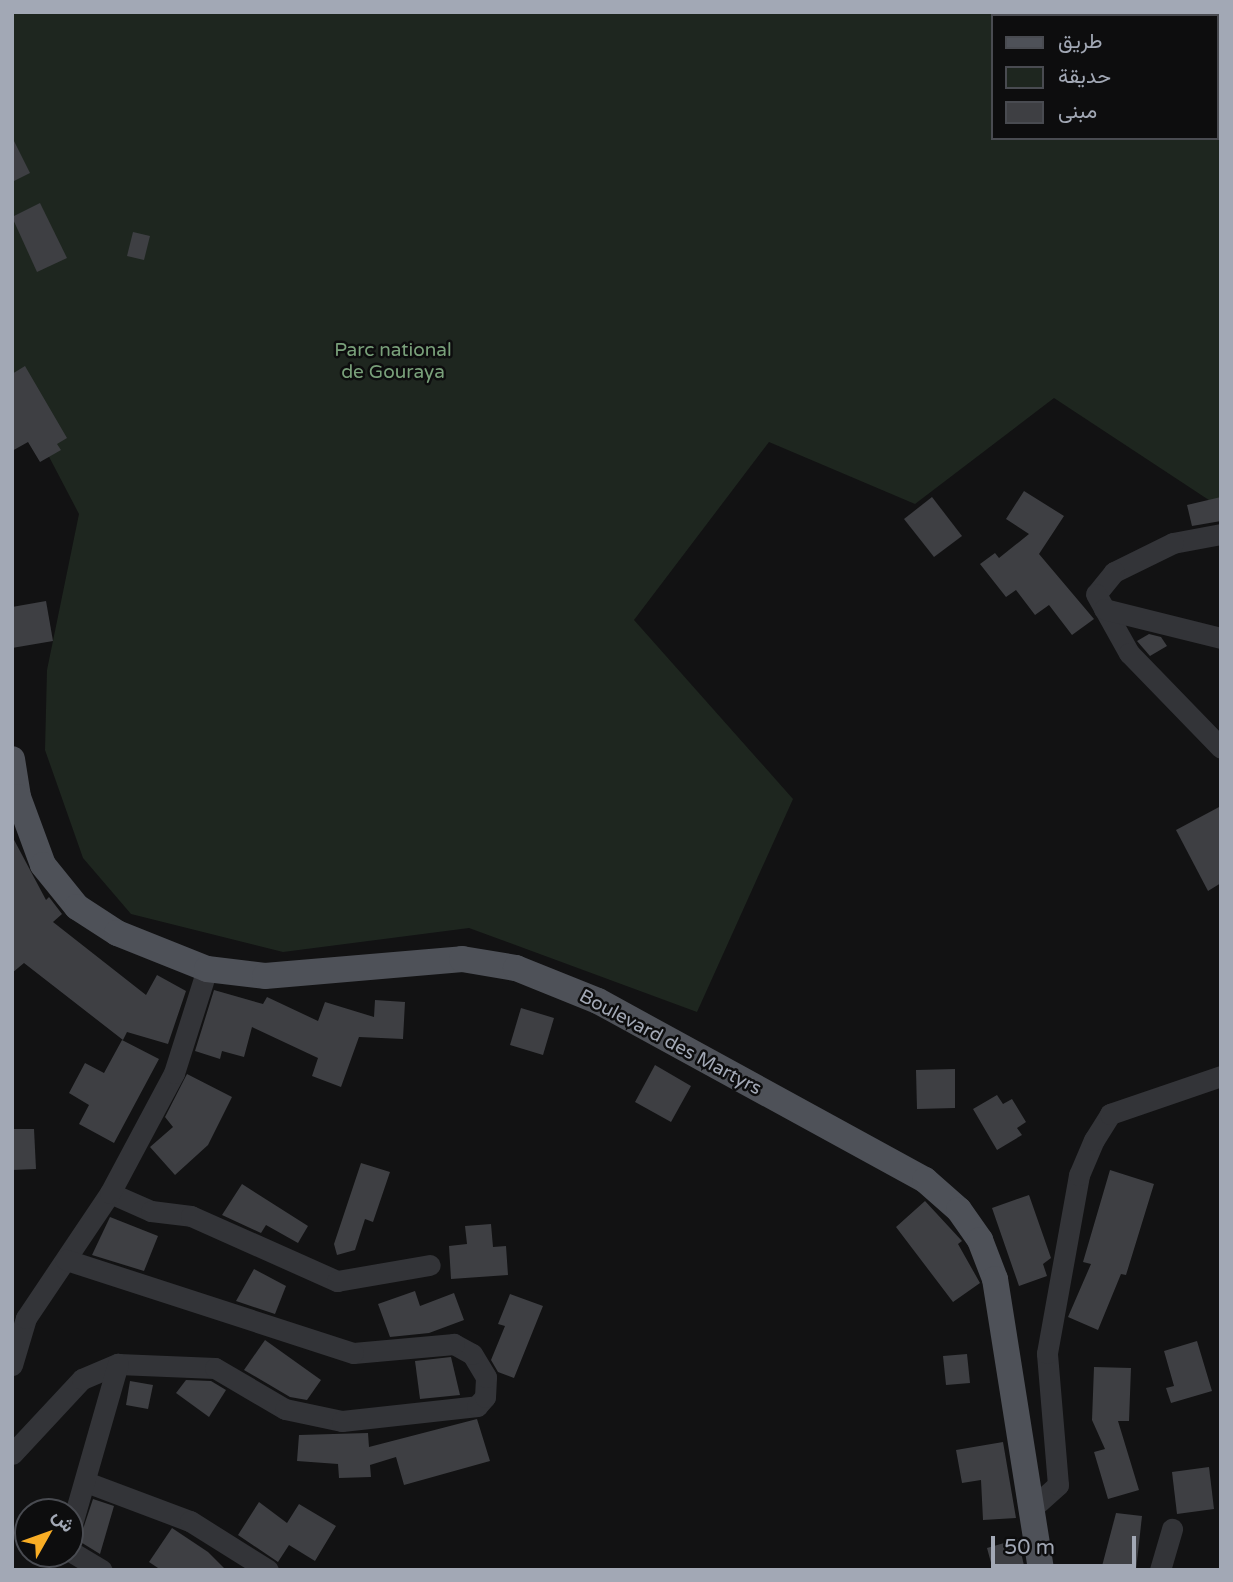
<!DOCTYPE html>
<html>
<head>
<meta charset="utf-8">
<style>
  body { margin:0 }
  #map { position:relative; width:1233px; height:1582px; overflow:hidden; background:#121213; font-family:"Varela Round",Vazirmatn,sans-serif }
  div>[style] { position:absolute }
  .green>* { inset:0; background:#1e261f }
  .building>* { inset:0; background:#3e3f43 }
  .minor>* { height:21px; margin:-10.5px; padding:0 10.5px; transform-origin:10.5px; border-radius:10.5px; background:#333438 }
  .major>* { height:26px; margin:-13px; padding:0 13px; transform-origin:13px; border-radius:13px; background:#4e5158 }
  span { translate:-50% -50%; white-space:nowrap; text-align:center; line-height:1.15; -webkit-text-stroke:5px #0d0d0e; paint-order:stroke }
  .park-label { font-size:19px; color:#79a07a }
  .street-label { font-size:19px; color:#a2a8b5 }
  .frame { position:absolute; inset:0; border:14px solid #a2a8b5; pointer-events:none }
  .legend { position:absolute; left:991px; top:14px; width:228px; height:126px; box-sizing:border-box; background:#0d0d0e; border:2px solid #494b51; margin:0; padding:9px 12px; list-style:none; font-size:21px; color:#a2a8b5 }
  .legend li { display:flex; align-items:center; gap:14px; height:35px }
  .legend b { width:35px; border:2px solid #494b51 }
  .north { position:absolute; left:14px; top:1498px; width:70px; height:70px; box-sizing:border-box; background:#0d0d0e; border:2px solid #494b51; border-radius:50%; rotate:50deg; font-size:19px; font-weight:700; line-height:28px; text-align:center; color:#a2a8b5 }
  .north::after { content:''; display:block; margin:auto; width:24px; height:32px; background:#f8ad25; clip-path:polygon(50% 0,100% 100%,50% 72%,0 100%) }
  .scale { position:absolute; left:991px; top:1536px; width:145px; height:32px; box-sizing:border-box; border:4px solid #a2a8b5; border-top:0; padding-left:9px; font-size:21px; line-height:24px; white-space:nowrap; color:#a2a8b5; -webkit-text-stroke:5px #0d0d0e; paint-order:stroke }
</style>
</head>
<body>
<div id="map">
  <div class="green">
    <i style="clip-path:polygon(evenodd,12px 12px,1221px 12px,1221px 508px,1054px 398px,915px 504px,769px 442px,634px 620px,793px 799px,697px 1012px,469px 928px,283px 952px,131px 914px,83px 858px,45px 750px,47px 670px,79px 514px,12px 386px,12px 12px,993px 16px,1217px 16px,1217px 138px,993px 138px,993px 16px)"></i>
  </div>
  <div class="building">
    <i style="clip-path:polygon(12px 137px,30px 173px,12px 182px)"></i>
    <i style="clip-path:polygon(40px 203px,67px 258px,37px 272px,12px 217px)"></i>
    <i style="clip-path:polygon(133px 232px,150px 236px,144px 260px,127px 256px)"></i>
    <i style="clip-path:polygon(25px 366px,67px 438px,57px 444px,61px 450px,40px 462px,28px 442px,12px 451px,12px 374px)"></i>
    <i style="clip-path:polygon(1024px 491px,1064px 516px,1039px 554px,1094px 619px,1072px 635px,1049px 605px,1035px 615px,1016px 590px,1006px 597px,980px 564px,995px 553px,999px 558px,1029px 534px,1006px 519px)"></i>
    <i style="clip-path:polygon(932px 497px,962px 536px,934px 557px,904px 519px)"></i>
    <i style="clip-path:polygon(1221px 497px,1221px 521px,1192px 526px,1187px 505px)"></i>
    <i style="clip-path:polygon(46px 601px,53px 641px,12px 648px,12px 607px)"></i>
    <i style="clip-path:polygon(1149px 634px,1161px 637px,1167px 646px,1150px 656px,1137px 641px)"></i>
    <i style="clip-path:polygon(1221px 806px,1221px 883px,1208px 891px,1176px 830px)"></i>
    <i style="clip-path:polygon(12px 836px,46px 900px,49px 897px,62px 914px,53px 922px,146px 995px,157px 975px,186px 991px,168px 1044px,127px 1032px,123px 1040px,24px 963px,12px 973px)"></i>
    <i style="clip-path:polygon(214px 990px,263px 1004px,267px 997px,318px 1021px,325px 1002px,374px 1017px,375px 1000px,405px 1002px,403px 1039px,359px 1037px,341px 1087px,312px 1076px,318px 1058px,252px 1027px,244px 1057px,222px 1051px,220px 1059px,195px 1051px)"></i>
    <i style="clip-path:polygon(521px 1008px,554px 1018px,543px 1055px,510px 1045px)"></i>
    <i style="clip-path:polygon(122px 1040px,159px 1059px,114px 1143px,79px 1124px,89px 1105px,69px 1093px,85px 1063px,104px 1073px)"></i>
    <i style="clip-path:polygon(655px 1065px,691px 1086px,671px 1122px,635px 1102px)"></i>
    <i style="clip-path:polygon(955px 1069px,955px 1108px,917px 1109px,916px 1070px)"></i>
    <i style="clip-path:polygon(187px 1074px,232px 1097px,208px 1145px,175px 1175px,150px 1147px,173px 1127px,165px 1117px)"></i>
    <i style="clip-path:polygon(997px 1095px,1003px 1104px,1012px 1099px,1026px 1122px,1017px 1128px,1022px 1135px,997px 1150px,973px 1109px)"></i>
    <i style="clip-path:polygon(12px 1129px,34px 1129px,36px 1169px,12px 1170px)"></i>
    <i style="clip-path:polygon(361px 1163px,390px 1172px,373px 1222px,365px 1219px,355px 1250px,337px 1255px,334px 1244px)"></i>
    <i style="clip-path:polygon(1110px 1170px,1154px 1184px,1126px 1275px,1121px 1274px,1098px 1330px,1068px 1317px,1091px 1264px,1083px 1262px)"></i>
    <i style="clip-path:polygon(242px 1184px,308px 1226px,298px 1243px,266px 1225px,261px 1233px,222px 1215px)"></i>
    <i style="clip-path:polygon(1029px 1195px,1051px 1258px,1043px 1264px,1047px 1276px,1019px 1286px,992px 1208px)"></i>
    <i style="clip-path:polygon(925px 1201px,962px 1241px,958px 1244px,980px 1283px,953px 1302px,896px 1227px)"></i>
    <i style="clip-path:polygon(110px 1217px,158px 1236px,144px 1271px,92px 1255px)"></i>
    <i style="clip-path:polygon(491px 1224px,493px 1247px,506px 1246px,508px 1275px,451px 1279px,449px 1246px,467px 1244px,465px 1226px)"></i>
    <i style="clip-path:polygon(254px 1269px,286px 1286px,275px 1314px,236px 1301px)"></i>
    <i style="clip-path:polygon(415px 1291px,420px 1306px,454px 1293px,464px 1320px,429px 1333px,390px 1337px,378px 1304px)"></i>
    <i style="clip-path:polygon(510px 1294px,543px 1306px,514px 1378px,498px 1372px,491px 1360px,505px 1326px,498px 1324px)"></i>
    <i style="clip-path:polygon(265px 1340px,321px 1380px,307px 1400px,290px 1397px,244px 1370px)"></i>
    <i style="clip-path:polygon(1197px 1341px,1212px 1391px,1171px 1403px,1166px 1388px,1174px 1386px,1164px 1351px)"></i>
    <i style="clip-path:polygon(967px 1354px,970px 1383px,946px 1385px,943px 1356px)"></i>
    <i style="clip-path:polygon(451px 1357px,460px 1395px,420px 1399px,415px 1361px)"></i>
    <i style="clip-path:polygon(1094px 1367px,1131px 1368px,1129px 1421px,1118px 1421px,1139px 1490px,1108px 1499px,1094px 1452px,1105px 1449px,1092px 1420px)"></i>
    <i style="clip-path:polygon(186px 1380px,211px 1381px,226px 1390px,209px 1417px,176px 1393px)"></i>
    <i style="clip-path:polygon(130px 1381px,153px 1385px,148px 1409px,126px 1405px)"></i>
    <i style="clip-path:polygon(477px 1419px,490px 1461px,404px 1485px,396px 1457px,370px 1465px,371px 1477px,339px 1478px,338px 1464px,297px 1461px,299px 1435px,368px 1433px,369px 1447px)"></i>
    <i style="clip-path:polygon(1003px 1442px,1016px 1518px,983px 1520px,981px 1480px,962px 1483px,956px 1450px)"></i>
    <i style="clip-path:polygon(1209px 1467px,1214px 1509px,1177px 1514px,1172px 1472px)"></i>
    <i style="clip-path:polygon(93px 1499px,114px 1506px,100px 1554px,79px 1541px)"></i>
    <i style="clip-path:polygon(259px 1502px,287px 1523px,299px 1504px,336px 1526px,315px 1561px,289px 1545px,278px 1562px,238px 1535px)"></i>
    <i style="clip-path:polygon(1116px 1513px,1142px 1516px,1136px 1570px,1101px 1570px)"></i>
    <i style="clip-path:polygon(172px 1528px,208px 1552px,226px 1570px,161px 1570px,149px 1562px)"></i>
    <i style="clip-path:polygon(1018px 1539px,1025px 1570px,993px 1570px,987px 1548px)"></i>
  </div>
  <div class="minor">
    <i style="left:1221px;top:534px;width:49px;rotate:169.4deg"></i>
    <i style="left:1173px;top:543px;width:66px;rotate:153.8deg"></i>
    <i style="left:1114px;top:572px;width:28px;rotate:129deg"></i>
    <i style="left:1096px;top:594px;width:68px;rotate:60.8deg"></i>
    <i style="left:1129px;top:653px;width:132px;rotate:45.9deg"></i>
    <i style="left:1104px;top:609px;width:121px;rotate:13.9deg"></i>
    <i style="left:110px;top:1193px;width:45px;rotate:23.7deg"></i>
    <i style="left:151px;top:1211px;width:40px;rotate:7.1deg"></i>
    <i style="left:191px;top:1216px;width:160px;rotate:24deg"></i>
    <i style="left:337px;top:1281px;width:94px;rotate:-9.8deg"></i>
    <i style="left:12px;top:1365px;width:49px;rotate:-73.4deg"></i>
    <i style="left:26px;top:1318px;width:151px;rotate:-56.1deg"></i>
    <i style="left:110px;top:1193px;width:136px;rotate:-61.9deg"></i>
    <i style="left:174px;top:1073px;width:109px;rotate:-72.4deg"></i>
    <i style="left:207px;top:969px;width:5px"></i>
    <i style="left:12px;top:1454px;width:103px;rotate:-47deg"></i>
    <i style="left:82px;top:1379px;width:39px;rotate:-23deg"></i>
    <i style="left:118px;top:1364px;width:97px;rotate:2.4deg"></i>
    <i style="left:215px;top:1368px;width:81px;rotate:30.4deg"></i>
    <i style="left:285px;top:1409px;width:58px;rotate:11.9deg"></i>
    <i style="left:342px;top:1421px;width:136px;rotate:-6.3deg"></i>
    <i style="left:477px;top:1406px;width:12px;rotate:-48deg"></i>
    <i style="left:485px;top:1397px;width:20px;rotate:-87deg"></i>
    <i style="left:486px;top:1377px;width:27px;rotate:-121deg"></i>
    <i style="left:472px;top:1354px;width:21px;rotate:-151deg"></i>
    <i style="left:454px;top:1344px;width:101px;rotate:174.9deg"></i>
    <i style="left:353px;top:1353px;width:302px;rotate:-162deg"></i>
    <i style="left:86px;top:1482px;width:111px;rotate:20.6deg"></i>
    <i style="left:190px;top:1521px;width:92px;rotate:32.1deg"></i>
    <i style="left:1029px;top:1511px;width:39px;rotate:-42deg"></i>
    <i style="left:1058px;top:1485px;width:132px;rotate:-94.8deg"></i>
    <i style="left:1047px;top:1353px;width:181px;rotate:-79.8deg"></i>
    <i style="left:1079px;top:1175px;width:38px;rotate:-67deg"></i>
    <i style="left:1094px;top:1140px;width:31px;rotate:-58deg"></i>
    <i style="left:1110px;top:1114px;width:117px;rotate:-18.9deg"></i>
    <i style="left:70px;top:1531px;width:174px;rotate:-74deg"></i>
    <i style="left:70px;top:1551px;width:37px;rotate:31deg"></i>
    <i style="left:1160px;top:1570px;width:43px;rotate:-73.7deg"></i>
  </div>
  <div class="major">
    <i style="left:12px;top:759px;width:38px;rotate:81deg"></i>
    <i style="left:18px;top:797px;width:72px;rotate:69.8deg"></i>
    <i style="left:43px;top:865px;width:54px;rotate:51deg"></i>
    <i style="left:77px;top:907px;width:48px;rotate:33deg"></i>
    <i style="left:117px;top:933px;width:97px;rotate:21.8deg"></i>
    <i style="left:207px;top:969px;width:58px;rotate:6.9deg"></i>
    <i style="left:265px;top:976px;width:198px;rotate:-4.9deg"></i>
    <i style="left:462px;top:959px;width:55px;rotate:9.5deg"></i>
    <i style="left:516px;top:968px;width:88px;rotate:21.9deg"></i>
    <i style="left:598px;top:1001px;width:373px;rotate:28.7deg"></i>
    <i style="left:925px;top:1180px;width:45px;rotate:41.4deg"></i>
    <i style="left:959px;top:1210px;width:37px;rotate:55deg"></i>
    <i style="left:980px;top:1240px;width:42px;rotate:69deg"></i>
    <i style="left:995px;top:1279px;width:295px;rotate:81deg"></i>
  </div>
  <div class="park-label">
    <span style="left:393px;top:362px">Parc national<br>de Gouraya</span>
  </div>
  <div class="street-label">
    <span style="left:670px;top:1043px;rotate:28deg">Boulevard des Martyrs</span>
  </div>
  <div class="frame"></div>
  <ul class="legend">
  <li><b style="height:9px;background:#4e5158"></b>طريق</li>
  <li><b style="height:19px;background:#1e261f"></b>حديقة</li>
  <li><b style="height:19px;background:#3e3f43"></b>مبنى</li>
  </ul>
  <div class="north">ش</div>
  <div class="scale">50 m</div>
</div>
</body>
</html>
